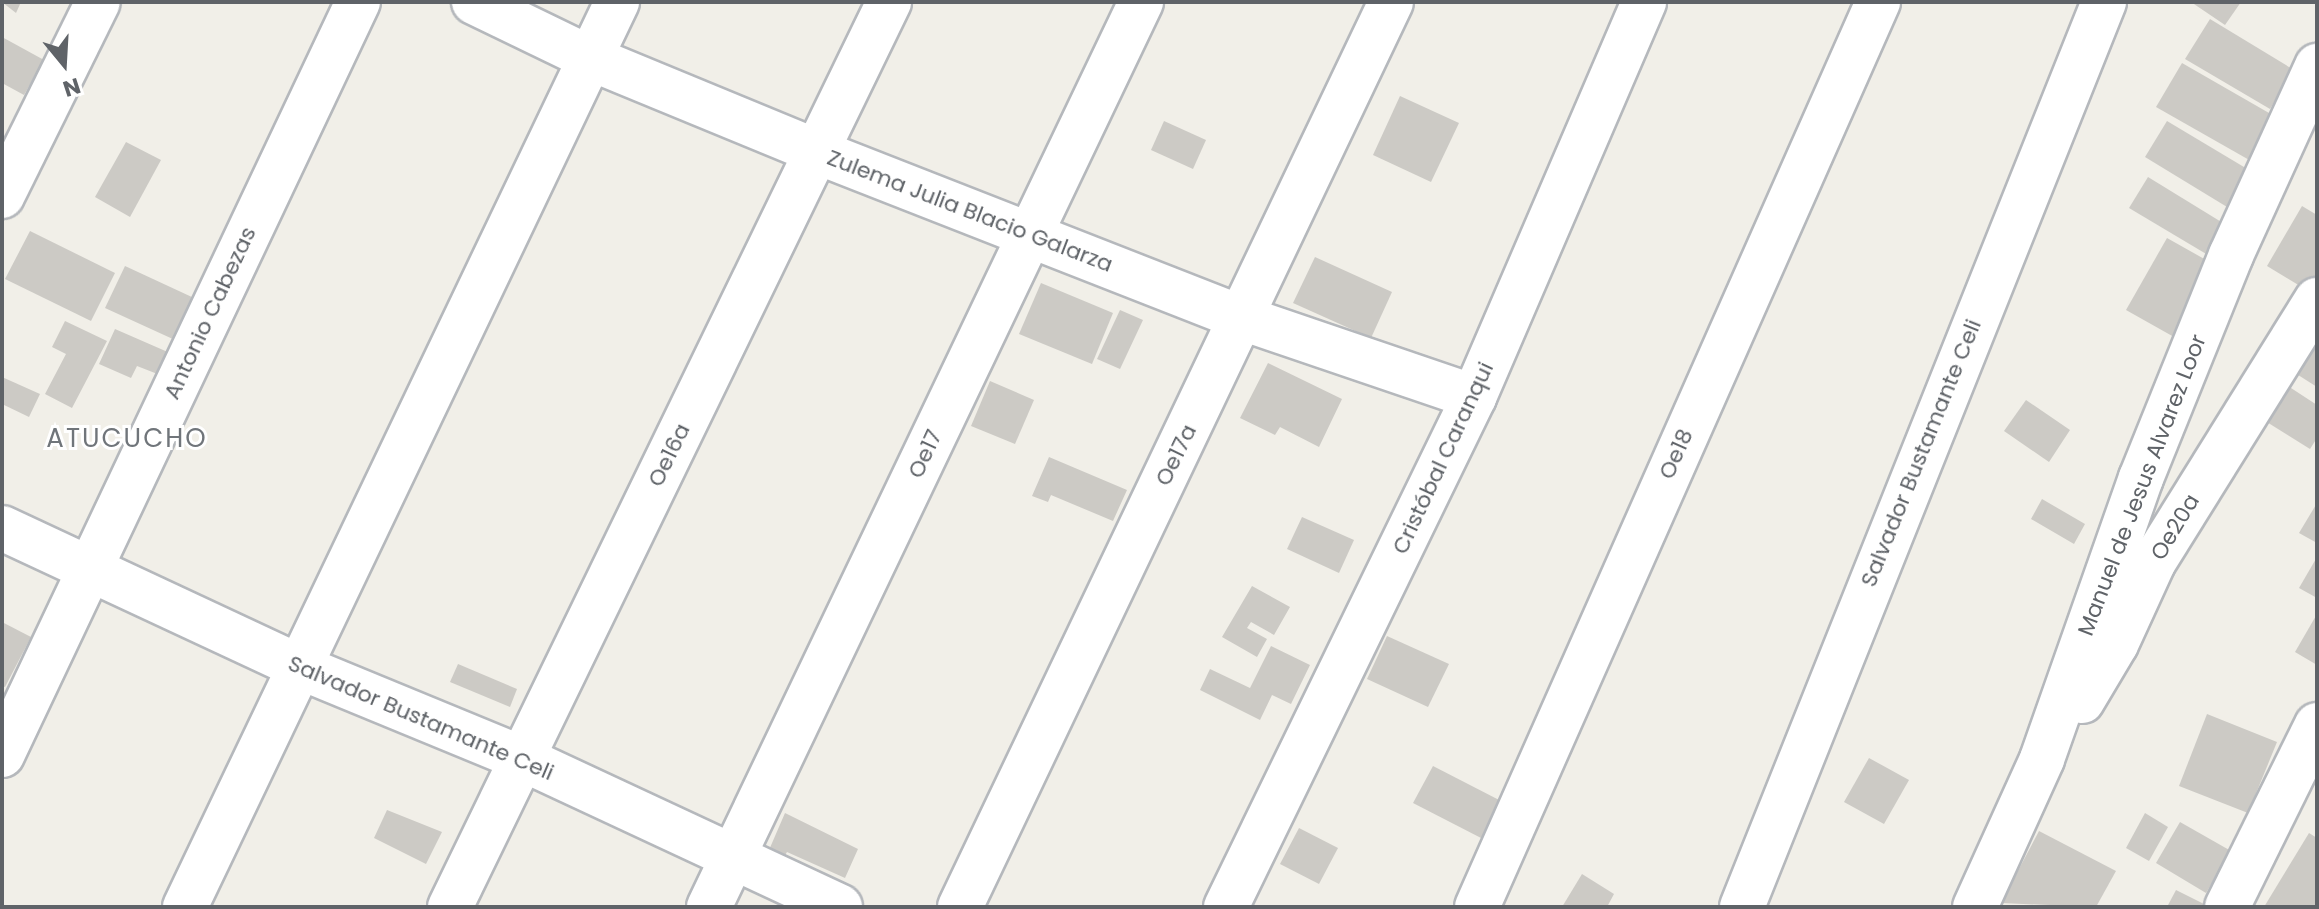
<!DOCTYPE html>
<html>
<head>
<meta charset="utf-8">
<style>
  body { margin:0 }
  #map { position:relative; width:2319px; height:909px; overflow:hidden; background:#f1efe8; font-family:Poppins,sans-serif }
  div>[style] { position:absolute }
  .building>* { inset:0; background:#cccac5 }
  .roads { filter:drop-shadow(2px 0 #b5b8bc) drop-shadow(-2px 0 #b5b8bc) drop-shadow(0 2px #b5b8bc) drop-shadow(0 -2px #b5b8bc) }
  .minor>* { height:44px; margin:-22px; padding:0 22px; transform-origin:22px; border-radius:22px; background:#fff }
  span { translate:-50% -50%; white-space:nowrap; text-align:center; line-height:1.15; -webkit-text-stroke:6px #fff; paint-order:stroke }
  .street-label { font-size:22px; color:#5f6368 }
  .quarter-label { font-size:26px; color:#70757a; letter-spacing:2px }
  .frame { position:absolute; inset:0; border:4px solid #5f6368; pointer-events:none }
  .north { position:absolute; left:24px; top:24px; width:80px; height:80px; -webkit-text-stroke:6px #fff; paint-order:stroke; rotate:162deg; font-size:22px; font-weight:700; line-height:32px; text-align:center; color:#5f6368 }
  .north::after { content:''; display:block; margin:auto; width:28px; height:36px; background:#5f6368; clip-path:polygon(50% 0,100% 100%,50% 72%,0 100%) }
</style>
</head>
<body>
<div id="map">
  <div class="building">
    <i style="clip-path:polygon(2px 2px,21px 2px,16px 13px)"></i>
    <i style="clip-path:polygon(2191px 2px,2241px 2px,2225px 25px)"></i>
    <i style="clip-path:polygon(2210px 19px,2294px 70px,2270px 109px,2185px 59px)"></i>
    <i style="clip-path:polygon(2px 37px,44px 60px,24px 95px,2px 83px)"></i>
    <i style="clip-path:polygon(2182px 63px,2276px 117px,2251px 161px,2156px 107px)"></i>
    <i style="clip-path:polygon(1400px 96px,1459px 123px,1431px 182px,1373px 155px)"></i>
    <i style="clip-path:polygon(1164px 121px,1206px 140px,1193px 169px,1151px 150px)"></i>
    <i style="clip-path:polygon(2167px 121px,2254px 173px,2232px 210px,2145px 157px)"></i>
    <i style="clip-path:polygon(126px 142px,161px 160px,130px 217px,95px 197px)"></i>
    <i style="clip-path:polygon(2148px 177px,2236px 231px,2218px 261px,2129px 208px)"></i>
    <i style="clip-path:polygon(2302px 206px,2317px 215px,2315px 295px,2267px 266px)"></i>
    <i style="clip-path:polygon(30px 231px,115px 273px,91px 321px,5px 279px)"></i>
    <i style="clip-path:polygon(2167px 238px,2215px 265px,2174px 337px,2126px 310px)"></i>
    <i style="clip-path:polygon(1315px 257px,1392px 292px,1371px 338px,1293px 303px)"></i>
    <i style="clip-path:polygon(125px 266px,194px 298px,175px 340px,105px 308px)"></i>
    <i style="clip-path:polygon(1041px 283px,1113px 313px,1092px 364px,1019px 334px)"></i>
    <i style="clip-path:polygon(1120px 310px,1143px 320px,1120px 369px,1097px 359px)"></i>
    <i style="clip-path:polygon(65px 321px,107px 341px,72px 408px,45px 394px,66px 354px,52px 347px)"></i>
    <i style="clip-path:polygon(115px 329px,170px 353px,160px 375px,137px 366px,131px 378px,99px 364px)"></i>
    <i style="clip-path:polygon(2317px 337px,2317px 387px,2295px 373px)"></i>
    <i style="clip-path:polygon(1268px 363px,1342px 399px,1319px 447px,1280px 427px,1275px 435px,1240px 418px)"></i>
    <i style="clip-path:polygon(2px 377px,40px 394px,29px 417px,2px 404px)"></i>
    <i style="clip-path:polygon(990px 381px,1034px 400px,1015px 444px,971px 426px)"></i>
    <i style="clip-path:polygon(2285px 384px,2317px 405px,2317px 438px,2310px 449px,2262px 419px)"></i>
    <i style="clip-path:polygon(2026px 400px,2070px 430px,2049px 462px,2004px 431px)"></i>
    <i style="clip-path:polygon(1049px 457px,1127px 490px,1113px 521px,1051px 495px,1048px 502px,1032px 496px)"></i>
    <i style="clip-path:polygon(2042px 499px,2085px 524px,2074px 544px,2031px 519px)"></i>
    <i style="clip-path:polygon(2317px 503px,2317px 543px,2299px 533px)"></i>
    <i style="clip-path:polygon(1302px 517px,1354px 540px,1339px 573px,1287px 549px)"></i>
    <i style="clip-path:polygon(2317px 557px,2317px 598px,2299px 588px)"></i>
    <i style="clip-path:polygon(1252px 586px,1290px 607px,1274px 635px,1251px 622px,1247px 628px,1267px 639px,1257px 657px,1222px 637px)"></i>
    <i style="clip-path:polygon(2317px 614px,2317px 665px,2295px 652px)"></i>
    <i style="clip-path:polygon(2px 622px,31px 637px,5px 687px,2px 686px)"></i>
    <i style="clip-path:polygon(1387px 636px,1449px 664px,1428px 707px,1367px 679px)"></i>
    <i style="clip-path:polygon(1271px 646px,1310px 665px,1291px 704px,1272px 695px,1260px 720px,1200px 690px,1210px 669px,1250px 688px)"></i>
    <i style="clip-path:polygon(458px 664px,517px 689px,510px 707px,450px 682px)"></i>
    <i style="clip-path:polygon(2207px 714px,2277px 742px,2248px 813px,2179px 786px)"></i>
    <i style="clip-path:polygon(1869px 758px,1909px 780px,1884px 824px,1844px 802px)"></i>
    <i style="clip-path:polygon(1433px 766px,1503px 802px,1483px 839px,1413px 803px)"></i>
    <i style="clip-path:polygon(387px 810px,442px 832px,426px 864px,374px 838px)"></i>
    <i style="clip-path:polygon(785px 813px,858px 849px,845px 878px,787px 852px,784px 857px,769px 850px)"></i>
    <i style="clip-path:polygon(2145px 813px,2168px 827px,2149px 861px,2126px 848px)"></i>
    <i style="clip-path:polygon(2180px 822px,2231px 851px,2206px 893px,2156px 863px)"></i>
    <i style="clip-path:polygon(1299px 828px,1338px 848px,1319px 884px,1280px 864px)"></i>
    <i style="clip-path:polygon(2039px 831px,2116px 871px,2096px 907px,2001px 903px)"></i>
    <i style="clip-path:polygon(2309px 833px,2317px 838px,2317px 907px,2264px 907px)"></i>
    <i style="clip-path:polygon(1582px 874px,1614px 894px,1607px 907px,1562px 907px)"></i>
    <i style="clip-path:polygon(2176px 890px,2210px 907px,2167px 907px)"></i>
  </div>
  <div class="roads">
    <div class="minor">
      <i style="left:474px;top:2px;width:129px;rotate:25.8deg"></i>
      <i style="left:590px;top:58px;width:247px;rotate:22.4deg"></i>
      <i style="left:818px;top:152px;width:455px;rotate:21.4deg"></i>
      <i style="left:1242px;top:318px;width:245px;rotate:18.8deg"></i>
      <i style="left:2px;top:196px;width:216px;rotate:-63.7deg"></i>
      <i style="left:2px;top:528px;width:329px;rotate:25deg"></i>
      <i style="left:300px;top:667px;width:239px;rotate:22.4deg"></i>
      <i style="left:521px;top:758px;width:352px;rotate:25deg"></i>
      <i style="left:2082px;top:701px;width:66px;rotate:-59.2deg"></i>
      <i style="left:2116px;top:644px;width:89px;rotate:-65.4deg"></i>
      <i style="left:2153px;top:563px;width:310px;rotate:-58.1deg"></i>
      <i style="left:2px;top:755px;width:833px;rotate:-64.7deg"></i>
      <i style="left:185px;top:907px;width:1003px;rotate:-64.48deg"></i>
      <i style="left:450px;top:907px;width:1006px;rotate:-64.12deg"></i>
      <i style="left:709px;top:907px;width:1003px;rotate:-64.48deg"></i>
      <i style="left:960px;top:907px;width:1002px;rotate:-64.53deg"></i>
      <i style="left:1226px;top:907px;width:567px;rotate:-64.07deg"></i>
      <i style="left:1474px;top:397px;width:430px;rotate:-66.7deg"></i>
      <i style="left:1477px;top:907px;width:990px;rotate:-66.1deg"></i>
      <i style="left:1742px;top:907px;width:975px;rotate:-68.2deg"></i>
      <i style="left:1975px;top:907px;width:162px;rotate:-65.6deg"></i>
      <i style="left:2042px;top:759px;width:298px;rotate:-70.6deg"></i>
      <i style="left:2141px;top:478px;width:240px;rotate:-68deg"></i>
      <i style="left:2231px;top:255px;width:208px;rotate:-65.5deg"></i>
      <i style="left:2227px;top:907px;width:203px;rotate:-63.7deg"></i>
    </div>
  </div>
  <div class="street-label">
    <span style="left:970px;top:211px;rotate:21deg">Zulema Julia Blacio Galarza</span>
    <span style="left:210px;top:313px;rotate:-65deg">Antonio Cabezas</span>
    <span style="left:1921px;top:453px;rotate:-68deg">Salvador Bustamante Celi</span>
    <span style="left:925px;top:454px;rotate:-65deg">Oe17</span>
    <span style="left:1676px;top:454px;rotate:-66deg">Oe18</span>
    <span style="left:669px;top:455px;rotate:-64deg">Oe16a</span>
    <span style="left:1176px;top:455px;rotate:-64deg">Oe17a</span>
    <span style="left:1443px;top:458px;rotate:-65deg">Cristóbal Caranqui</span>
    <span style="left:2142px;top:485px;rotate:-69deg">Manuel de Jesus Alvarez Loor</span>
    <span style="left:2175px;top:527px;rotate:-59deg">Oe20a</span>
    <span style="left:421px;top:718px;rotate:23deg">Salvador Bustamante Celi</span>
  </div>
  <div class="quarter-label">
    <span style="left:127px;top:439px">ATUCUCHO</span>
  </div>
  <div class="frame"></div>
  <div class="north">N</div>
</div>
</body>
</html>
